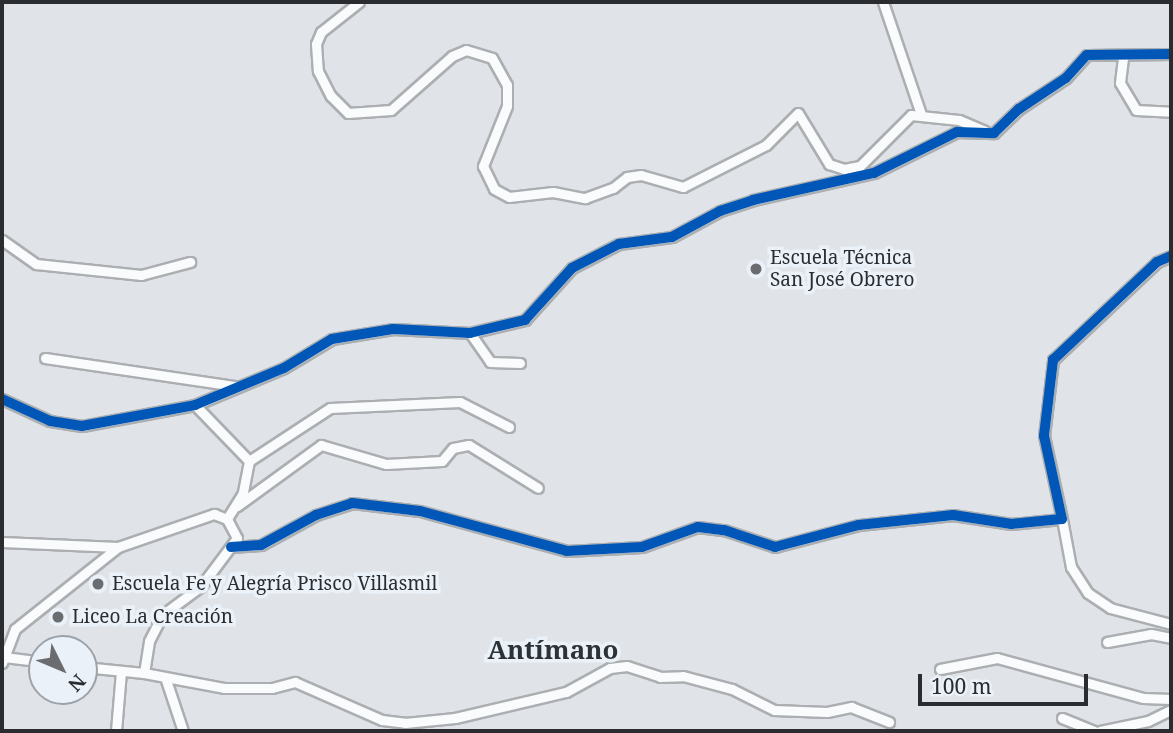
<!DOCTYPE html>
<html>
<head>
<meta charset="utf-8">
<style>
  body { margin:0 }
  #map { position:relative; width:1173px; height:733px; overflow:hidden; background:#e0e4e8; font-family:"Noto Serif",serif }
  div>[style] { position:absolute }
  .roads { filter:drop-shadow(2px 0 #acafb2) drop-shadow(-2px 0 #acafb2) drop-shadow(0 2px #acafb2) drop-shadow(0 -2px #acafb2) }
  .street>* { height:9px; margin:-4.5px; padding:0 4.5px; transform-origin:4.5px; border-radius:4.5px; background:#fafbfc }
  .cycleway>* { height:10px; margin:-5px; padding:0 5px; transform-origin:5px; border-radius:5px; background:#0057b8 }
  .dots>* { width:19px; height:19px; translate:-50% -50%; box-sizing:border-box; border:4px solid #eaf1f8; border-radius:50% }
  span { translate:-50% -50%; white-space:nowrap; text-align:center; line-height:1.15; -webkit-text-stroke:7px #eaf1f8; paint-order:stroke }
  .poi-label { font-size:19px; color:#2a2c2f }
  .left { translate:0 -50%; text-align:left }
  .district-label { font-size:26px; color:#2d3237; font-weight:700 }
  .frame { position:absolute; inset:0; border:4px solid #2a2c2f; pointer-events:none }
  .north { position:absolute; left:28px; top:635px; width:70px; height:70px; box-sizing:border-box; background:#eaf1f8; border:2px solid #9da2a8; border-radius:50%; rotate:133deg; font-size:19px; font-weight:700; line-height:28px; text-align:center; color:#2a2c2f }
  .north::after { content:''; display:block; margin:auto; width:24px; height:32px; background:#6a6c70; clip-path:polygon(50% 0,100% 100%,50% 72%,0 100%) }
  .scale { position:absolute; left:918px; top:674px; width:170px; height:32px; box-sizing:border-box; border:4px solid #2a2c2f; border-top:0; padding-left:9px; font-size:21px; line-height:24px; white-space:nowrap; color:#2a2c2f; -webkit-text-stroke:5px #eaf1f8; paint-order:stroke }
</style>
</head>
<body>
<div id="map">
  <div class="roads">
    <div class="street">
      <i style="left:359px;top:2px;width:48px;rotate:141.7deg"></i>
      <i style="left:321px;top:32px;width:13px;rotate:113deg"></i>
      <i style="left:316px;top:44px;width:27px;rotate:86deg"></i>
      <i style="left:318px;top:71px;width:28px;rotate:63deg"></i>
      <i style="left:331px;top:96px;width:24px;rotate:45deg"></i>
      <i style="left:348px;top:113px;width:43px;rotate:-4deg"></i>
      <i style="left:391px;top:110px;width:81px;rotate:-41.5deg"></i>
      <i style="left:452px;top:56px;width:15px;rotate:-23deg"></i>
      <i style="left:466px;top:50px;width:27px;rotate:17deg"></i>
      <i style="left:492px;top:58px;width:31px;rotate:61deg"></i>
      <i style="left:507px;top:85px;width:21px;rotate:90deg"></i>
      <i style="left:507px;top:106px;width:65px;rotate:111.8deg"></i>
      <i style="left:483px;top:166px;width:25px;rotate:64deg"></i>
      <i style="left:494px;top:189px;width:17px;rotate:28deg"></i>
      <i style="left:509px;top:197px;width:44px;rotate:-6.5deg"></i>
      <i style="left:553px;top:192px;width:33px;rotate:11deg"></i>
      <i style="left:585px;top:198px;width:30px;rotate:-20deg"></i>
      <i style="left:613px;top:188px;width:18px;rotate:-38deg"></i>
      <i style="left:627px;top:177px;width:14px;rotate:-8deg"></i>
      <i style="left:641px;top:175px;width:44px;rotate:15.9deg"></i>
      <i style="left:683px;top:187px;width:93px;rotate:-26.8deg"></i>
      <i style="left:766px;top:145px;width:45px;rotate:-45deg"></i>
      <i style="left:798px;top:113px;width:60px;rotate:58.7deg"></i>
      <i style="left:829px;top:164px;width:16px;rotate:18deg"></i>
      <i style="left:844px;top:169px;width:16px;rotate:-11deg"></i>
      <i style="left:860px;top:166px;width:72px;rotate:-45deg"></i>
      <i style="left:911px;top:115px;width:48px;rotate:5.9deg"></i>
      <i style="left:959px;top:120px;width:28px;rotate:23deg"></i>
      <i style="left:883px;top:2px;width:118px;rotate:71.3deg"></i>
      <i style="left:1123px;top:58px;width:25px;rotate:97deg"></i>
      <i style="left:1120px;top:83px;width:31px;rotate:59deg"></i>
      <i style="left:1136px;top:110px;width:35px;rotate:3deg"></i>
      <i style="left:2px;top:240px;width:42px;rotate:35.2deg"></i>
      <i style="left:36px;top:264px;width:106px;rotate:6deg"></i>
      <i style="left:141px;top:275px;width:51px;rotate:-14.9deg"></i>
      <i style="left:470px;top:333px;width:35px;rotate:55deg"></i>
      <i style="left:490px;top:362px;width:30px;rotate:2deg"></i>
      <i style="left:45px;top:358px;width:191px;rotate:8.4deg"></i>
      <i style="left:2px;top:399px;width:53px;rotate:24.6deg"></i>
      <i style="left:50px;top:421px;width:32px;rotate:9deg"></i>
      <i style="left:82px;top:426px;width:115px;rotate:-10.5deg"></i>
      <i style="left:195px;top:405px;width:96px;rotate:-22.6deg"></i>
      <i style="left:284px;top:368px;width:56px;rotate:-31.1deg"></i>
      <i style="left:332px;top:339px;width:62px;rotate:-9.3deg"></i>
      <i style="left:393px;top:329px;width:77px;rotate:3deg"></i>
      <i style="left:470px;top:333px;width:57px;rotate:-13.3deg"></i>
      <i style="left:525px;top:320px;width:70px;rotate:-47.9deg"></i>
      <i style="left:572px;top:268px;width:53px;rotate:-27.1deg"></i>
      <i style="left:619px;top:244px;width:53px;rotate:-7.5deg"></i>
      <i style="left:672px;top:237px;width:55px;rotate:-28.4deg"></i>
      <i style="left:720px;top:211px;width:35px;rotate:-18deg"></i>
      <i style="left:753px;top:200px;width:124px;rotate:-12.6deg"></i>
      <i style="left:874px;top:173px;width:93px;rotate:-26.3deg"></i>
      <i style="left:957px;top:132px;width:37px;rotate:2deg"></i>
      <i style="left:994px;top:133px;width:35px;rotate:-44deg"></i>
      <i style="left:1019px;top:109px;width:56px;rotate:-33.4deg"></i>
      <i style="left:1066px;top:78px;width:31px;rotate:-48deg"></i>
      <i style="left:1087px;top:55px;width:84px;rotate:-0.7deg"></i>
      <i style="left:195px;top:405px;width:78px;rotate:46deg"></i>
      <i style="left:249px;top:461px;width:33px;rotate:101deg"></i>
      <i style="left:243px;top:493px;width:31px;rotate:122deg"></i>
      <i style="left:249px;top:461px;width:97px;rotate:-33.2deg"></i>
      <i style="left:330px;top:408px;width:130px;rotate:-2.6deg"></i>
      <i style="left:460px;top:402px;width:55px;rotate:27deg"></i>
      <i style="left:237px;top:506px;width:104px;rotate:-36deg"></i>
      <i style="left:321px;top:445px;width:68px;rotate:16.3deg"></i>
      <i style="left:386px;top:464px;width:56px;rotate:-3.1deg"></i>
      <i style="left:442px;top:461px;width:17px;rotate:-50deg"></i>
      <i style="left:453px;top:448px;width:16px;rotate:-11deg"></i>
      <i style="left:469px;top:445px;width:81px;rotate:31.9deg"></i>
      <i style="left:1062px;top:519px;width:49px;rotate:79.4deg"></i>
      <i style="left:1071px;top:567px;width:31px;rotate:57deg"></i>
      <i style="left:1088px;top:593px;width:27px;rotate:34deg"></i>
      <i style="left:1110px;top:608px;width:63px;rotate:14.7deg"></i>
      <i style="left:2px;top:542px;width:116px;rotate:2.5deg"></i>
      <i style="left:118px;top:547px;width:102px;rotate:-19deg"></i>
      <i style="left:214px;top:514px;width:14px;rotate:21deg"></i>
      <i style="left:231px;top:547px;width:30px;rotate:-4deg"></i>
      <i style="left:261px;top:545px;width:63px;rotate:-28.6deg"></i>
      <i style="left:316px;top:515px;width:38px;rotate:-18deg"></i>
      <i style="left:352px;top:503px;width:68px;rotate:6.7deg"></i>
      <i style="left:420px;top:511px;width:152px;rotate:15.2deg"></i>
      <i style="left:567px;top:551px;width:75px;rotate:-3.1deg"></i>
      <i style="left:642px;top:547px;width:59px;rotate:-19.7deg"></i>
      <i style="left:698px;top:527px;width:26px;rotate:7deg"></i>
      <i style="left:724px;top:530px;width:54px;rotate:18.4deg"></i>
      <i style="left:775px;top:547px;width:87px;rotate:-14.7deg"></i>
      <i style="left:859px;top:525px;width:95px;rotate:-6.1deg"></i>
      <i style="left:953px;top:515px;width:59px;rotate:8.8deg"></i>
      <i style="left:1011px;top:524px;width:51px;rotate:-5.6deg"></i>
      <i style="left:1062px;top:519px;width:85px;rotate:-102.2deg"></i>
      <i style="left:1044px;top:436px;width:77px;rotate:-83.2deg"></i>
      <i style="left:1053px;top:360px;width:143px;rotate:-43.3deg"></i>
      <i style="left:1157px;top:262px;width:15px;rotate:-23deg"></i>
      <i style="left:1107px;top:642px;width:45px;rotate:-10.3deg"></i>
      <i style="left:1151px;top:634px;width:20px;rotate:11deg"></i>
      <i style="left:4px;top:657px;width:38px;rotate:7deg"></i>
      <i style="left:2px;top:663px;width:36px;rotate:-69deg"></i>
      <i style="left:15px;top:629px;width:132px;rotate:-38.5deg"></i>
      <i style="left:84px;top:667px;width:60px;rotate:5.7deg"></i>
      <i style="left:144px;top:673px;width:81px;rotate:10.6deg"></i>
      <i style="left:224px;top:688px;width:48px"></i>
      <i style="left:272px;top:688px;width:24px;rotate:-15deg"></i>
      <i style="left:295px;top:682px;width:95px;rotate:23.6deg"></i>
      <i style="left:382px;top:720px;width:23px;rotate:7deg"></i>
      <i style="left:405px;top:723px;width:50px;rotate:-5.7deg"></i>
      <i style="left:455px;top:718px;width:114px;rotate:-13.2deg"></i>
      <i style="left:566px;top:692px;width:50px;rotate:-28.6deg"></i>
      <i style="left:610px;top:668px;width:17px;rotate:-7deg"></i>
      <i style="left:627px;top:666px;width:35px;rotate:18deg"></i>
      <i style="left:660px;top:677px;width:23px;rotate:-2deg"></i>
      <i style="left:683px;top:676px;width:51px;rotate:14.9deg"></i>
      <i style="left:732px;top:689px;width:47px;rotate:26.6deg"></i>
      <i style="left:774px;top:710px;width:53px;rotate:2.2deg"></i>
      <i style="left:827px;top:712px;width:25px;rotate:-12deg"></i>
      <i style="left:851px;top:707px;width:41px;rotate:21.5deg"></i>
      <i style="left:940px;top:669px;width:58px;rotate:-10.9deg"></i>
      <i style="left:997px;top:658px;width:151px;rotate:15.3deg"></i>
      <i style="left:1143px;top:698px;width:28px;rotate:2deg"></i>
      <i style="left:144px;top:673px;width:32px;rotate:-81deg"></i>
      <i style="left:149px;top:641px;width:29px;rotate:-63deg"></i>
      <i style="left:162px;top:615px;width:49px;rotate:-36.6deg"></i>
      <i style="left:201px;top:586px;width:60px;rotate:-53.1deg"></i>
      <i style="left:237px;top:538px;width:21px;rotate:-118deg"></i>
      <i style="left:166px;top:680px;width:54px;rotate:71.6deg"></i>
      <i style="left:1062px;top:718px;width:35px;rotate:22deg"></i>
      <i style="left:116px;top:731px;width:59px;rotate:-85.2deg"></i>
      <i style="left:1100px;top:731px;width:49px;rotate:-11.8deg"></i>
      <i style="left:1148px;top:721px;width:25px;rotate:-26deg"></i>
    </div>
  </div>
  <div class="cycleway">
    <i style="left:2px;top:399px;width:53px;rotate:24.6deg"></i>
    <i style="left:50px;top:421px;width:32px;rotate:9deg"></i>
    <i style="left:82px;top:426px;width:115px;rotate:-10.5deg"></i>
    <i style="left:195px;top:405px;width:96px;rotate:-22.6deg"></i>
    <i style="left:284px;top:368px;width:56px;rotate:-31.1deg"></i>
    <i style="left:332px;top:339px;width:62px;rotate:-9.3deg"></i>
    <i style="left:393px;top:329px;width:77px;rotate:3deg"></i>
    <i style="left:470px;top:333px;width:57px;rotate:-13.3deg"></i>
    <i style="left:525px;top:320px;width:70px;rotate:-47.9deg"></i>
    <i style="left:572px;top:268px;width:53px;rotate:-27.1deg"></i>
    <i style="left:619px;top:244px;width:53px;rotate:-7.5deg"></i>
    <i style="left:672px;top:237px;width:55px;rotate:-28.4deg"></i>
    <i style="left:720px;top:211px;width:35px;rotate:-18deg"></i>
    <i style="left:753px;top:200px;width:124px;rotate:-12.6deg"></i>
    <i style="left:874px;top:173px;width:93px;rotate:-26.3deg"></i>
    <i style="left:957px;top:132px;width:37px;rotate:2deg"></i>
    <i style="left:994px;top:133px;width:35px;rotate:-44deg"></i>
    <i style="left:1019px;top:109px;width:56px;rotate:-33.4deg"></i>
    <i style="left:1066px;top:78px;width:31px;rotate:-48deg"></i>
    <i style="left:1087px;top:55px;width:84px;rotate:-0.7deg"></i>
    <i style="left:231px;top:547px;width:30px;rotate:-4deg"></i>
    <i style="left:261px;top:545px;width:63px;rotate:-28.6deg"></i>
    <i style="left:316px;top:515px;width:38px;rotate:-18deg"></i>
    <i style="left:352px;top:503px;width:68px;rotate:6.7deg"></i>
    <i style="left:420px;top:511px;width:152px;rotate:15.2deg"></i>
    <i style="left:567px;top:551px;width:75px;rotate:-3.1deg"></i>
    <i style="left:642px;top:547px;width:59px;rotate:-19.7deg"></i>
    <i style="left:698px;top:527px;width:26px;rotate:7deg"></i>
    <i style="left:724px;top:530px;width:54px;rotate:18.4deg"></i>
    <i style="left:775px;top:547px;width:87px;rotate:-14.7deg"></i>
    <i style="left:859px;top:525px;width:95px;rotate:-6.1deg"></i>
    <i style="left:953px;top:515px;width:59px;rotate:8.8deg"></i>
    <i style="left:1011px;top:524px;width:51px;rotate:-5.6deg"></i>
    <i style="left:1062px;top:519px;width:85px;rotate:-102.2deg"></i>
    <i style="left:1044px;top:436px;width:77px;rotate:-83.2deg"></i>
    <i style="left:1053px;top:360px;width:143px;rotate:-43.3deg"></i>
    <i style="left:1157px;top:262px;width:15px;rotate:-23deg"></i>
  </div>
  <div class="dots">
    <i style="left:756px;top:269px;background:#6a6c70"></i>
    <i style="left:98px;top:584px;background:#6a6c70"></i>
    <i style="left:58px;top:617px;background:#6a6c70"></i>
  </div>
  <div class="poi-label">
    <span class="left" style="left:770px;top:269px">Escuela Técnica<br>San José Obrero</span>
    <span class="left" style="left:112px;top:584px">Escuela Fe y Alegría Prisco Villasmil</span>
    <span class="left" style="left:72px;top:617px">Liceo La Creación</span>
  </div>
  <div class="district-label">
    <span style="left:553px;top:650px">Antímano</span>
  </div>
  <div class="frame"></div>
  <div class="north">N</div>
  <div class="scale">100 m</div>
</div>
</body>
</html>
